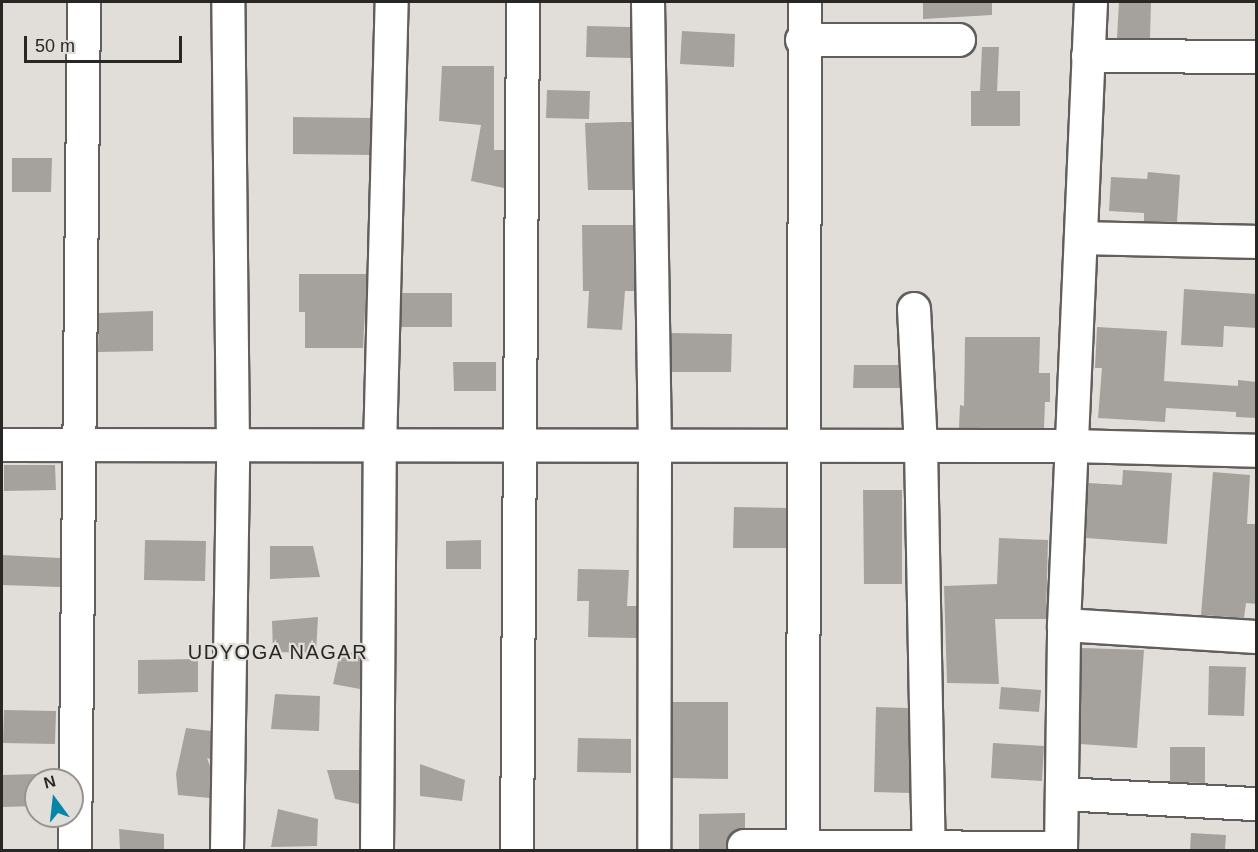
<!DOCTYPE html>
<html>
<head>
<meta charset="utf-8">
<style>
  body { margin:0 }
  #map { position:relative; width:1258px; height:852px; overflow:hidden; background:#e1ded9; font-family:Arial,sans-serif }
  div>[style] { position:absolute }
  .building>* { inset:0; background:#a5a29d }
  .roads { filter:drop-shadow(2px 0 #615e5b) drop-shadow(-2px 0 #615e5b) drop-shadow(0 2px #615e5b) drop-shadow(0 -2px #615e5b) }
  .minor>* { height:32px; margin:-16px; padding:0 16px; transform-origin:16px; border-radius:16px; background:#fff }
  span { translate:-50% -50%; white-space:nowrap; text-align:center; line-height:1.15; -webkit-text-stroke:4.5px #e1ded9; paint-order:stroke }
  .neighbourhood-label { font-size:20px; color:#282725; letter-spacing:1.5px }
  .frame { position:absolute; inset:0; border:3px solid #282725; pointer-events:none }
  .north { position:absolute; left:24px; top:768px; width:60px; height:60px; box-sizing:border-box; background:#e1ded9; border:2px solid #979591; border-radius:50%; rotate:345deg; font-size:16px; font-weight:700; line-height:24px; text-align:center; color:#282725 }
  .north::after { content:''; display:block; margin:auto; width:21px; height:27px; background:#0386a8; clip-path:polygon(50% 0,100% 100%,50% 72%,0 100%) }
  .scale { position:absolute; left:24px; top:36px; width:158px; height:27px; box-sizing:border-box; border:3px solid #282725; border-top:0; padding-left:8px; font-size:18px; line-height:21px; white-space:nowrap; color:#282725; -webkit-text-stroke:4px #e1ded9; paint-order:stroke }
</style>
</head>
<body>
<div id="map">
  <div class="building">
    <i style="clip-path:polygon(923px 2px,992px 2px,992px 15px,923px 19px)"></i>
    <i style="clip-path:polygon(1119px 2px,1151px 2px,1150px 38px,1117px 38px)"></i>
    <i style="clip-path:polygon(587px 26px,630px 27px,631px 58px,586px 57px)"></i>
    <i style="clip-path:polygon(682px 31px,735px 34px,734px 67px,680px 64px)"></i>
    <i style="clip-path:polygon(982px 47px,999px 47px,997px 91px,1020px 91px,1020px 126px,971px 126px,971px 91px,980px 91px)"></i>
    <i style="clip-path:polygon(442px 66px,494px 66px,494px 150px,504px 150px,504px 188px,471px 181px,481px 125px,439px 121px)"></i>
    <i style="clip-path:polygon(547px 90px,590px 91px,589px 119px,546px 118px)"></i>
    <i style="clip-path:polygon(293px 117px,371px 118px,370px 155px,293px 154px)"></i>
    <i style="clip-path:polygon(622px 122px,632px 122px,633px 190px,588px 190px,585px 123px)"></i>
    <i style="clip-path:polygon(12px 158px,52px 158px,51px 192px,12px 192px)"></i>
    <i style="clip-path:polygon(1148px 172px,1180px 175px,1177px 222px,1144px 221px,1144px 213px,1109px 211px,1111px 177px,1147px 179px)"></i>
    <i style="clip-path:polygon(582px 225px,633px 225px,635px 291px,625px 291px,622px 330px,587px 328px,589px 291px,583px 291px)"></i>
    <i style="clip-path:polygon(299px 274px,367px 274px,363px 348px,305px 348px,305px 312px,299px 312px)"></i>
    <i style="clip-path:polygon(1184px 289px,1257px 294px,1257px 328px,1224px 326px,1223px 347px,1181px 345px)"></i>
    <i style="clip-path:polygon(402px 293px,452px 293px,452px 327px,401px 327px)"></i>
    <i style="clip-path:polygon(153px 311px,153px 351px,98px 352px,99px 313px)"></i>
    <i style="clip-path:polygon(1097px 327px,1167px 331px,1164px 381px,1238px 386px,1238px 380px,1257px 382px,1257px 418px,1236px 417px,1236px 412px,1166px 408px,1165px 422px,1098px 418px,1102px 368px,1095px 368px)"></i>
    <i style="clip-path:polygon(671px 333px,732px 334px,731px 372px,672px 372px)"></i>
    <i style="clip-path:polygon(965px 337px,1040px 337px,1039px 373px,1050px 373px,1050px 402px,1045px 402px,1044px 428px,959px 428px,960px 405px,964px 406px)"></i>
    <i style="clip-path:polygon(453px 362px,496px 362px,496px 391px,454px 391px)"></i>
    <i style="clip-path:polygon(854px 365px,899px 365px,900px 388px,853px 388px)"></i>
    <i style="clip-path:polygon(4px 465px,55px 465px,56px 490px,4px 491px)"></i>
    <i style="clip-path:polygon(1123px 470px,1172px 473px,1167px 544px,1086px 538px,1088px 483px,1122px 485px)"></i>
    <i style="clip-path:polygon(1213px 472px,1250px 475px,1247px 524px,1257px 524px,1257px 604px,1246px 603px,1244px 618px,1201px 615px)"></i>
    <i style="clip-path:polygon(863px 490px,902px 490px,902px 584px,864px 584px)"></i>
    <i style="clip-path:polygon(734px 507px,786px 508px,786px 548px,733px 548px)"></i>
    <i style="clip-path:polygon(999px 538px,1048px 540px,1046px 619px,995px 619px,999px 684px,947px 683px,944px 586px,997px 584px)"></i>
    <i style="clip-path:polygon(145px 540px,206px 541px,205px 581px,144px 580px)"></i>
    <i style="clip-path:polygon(481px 540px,481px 569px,446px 569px,446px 541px)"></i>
    <i style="clip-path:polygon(270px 546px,313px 546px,320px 577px,270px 579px)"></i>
    <i style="clip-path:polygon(2px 555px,60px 558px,60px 587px,2px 585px)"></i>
    <i style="clip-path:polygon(578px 569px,629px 570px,627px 606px,637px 606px,637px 638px,588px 637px,589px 601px,577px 601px)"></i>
    <i style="clip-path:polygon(318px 617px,316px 653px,273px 652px,272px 621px)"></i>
    <i style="clip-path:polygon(1082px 648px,1144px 650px,1137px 748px,1080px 744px)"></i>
    <i style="clip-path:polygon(360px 652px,360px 689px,333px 684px,340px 653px)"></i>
    <i style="clip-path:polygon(198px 659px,198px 692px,138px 694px,138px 660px)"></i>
    <i style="clip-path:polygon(1209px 666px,1246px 667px,1244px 716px,1208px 715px)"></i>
    <i style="clip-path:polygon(1001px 687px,1041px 690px,1039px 712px,999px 709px)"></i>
    <i style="clip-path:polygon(275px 694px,320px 696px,319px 731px,271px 729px)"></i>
    <i style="clip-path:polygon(672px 702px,728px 702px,728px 779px,672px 778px)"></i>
    <i style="clip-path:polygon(876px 707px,908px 708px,910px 793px,874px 792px)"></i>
    <i style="clip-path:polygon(4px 710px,56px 711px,55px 744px,3px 743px)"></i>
    <i style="clip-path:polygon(186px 728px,211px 731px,210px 759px,207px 758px,210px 766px,210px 798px,178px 795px,176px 774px)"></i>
    <i style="clip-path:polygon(578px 738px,631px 739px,631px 773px,577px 772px)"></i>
    <i style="clip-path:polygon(993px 743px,1044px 746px,1042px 781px,991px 778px)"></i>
    <i style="clip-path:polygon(1170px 747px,1205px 747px,1205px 783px,1170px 782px)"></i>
    <i style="clip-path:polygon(420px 764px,465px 780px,462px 801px,420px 796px)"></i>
    <i style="clip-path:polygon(327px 770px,360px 770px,359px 804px,335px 799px)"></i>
    <i style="clip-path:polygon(36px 774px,36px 806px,2px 807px,2px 775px)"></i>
    <i style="clip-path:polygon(278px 809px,318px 819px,317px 846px,271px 847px)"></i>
    <i style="clip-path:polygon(745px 813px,745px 828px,729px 836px,727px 850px,699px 850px,699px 814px)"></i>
    <i style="clip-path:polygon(119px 829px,164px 834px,164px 850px,120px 850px)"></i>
    <i style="clip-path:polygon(1191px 833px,1226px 835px,1225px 850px,1190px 850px)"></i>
  </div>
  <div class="roads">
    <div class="minor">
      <i style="left:648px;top:2px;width:446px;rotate:89.1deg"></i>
      <i style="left:655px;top:448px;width:402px;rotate:90.1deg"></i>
      <i style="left:802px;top:40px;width:157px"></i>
      <i style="left:1088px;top:56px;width:168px;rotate:0.3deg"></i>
      <i style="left:1082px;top:238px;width:174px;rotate:1.3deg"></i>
      <i style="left:914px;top:309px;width:138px;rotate:87.1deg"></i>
      <i style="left:921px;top:447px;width:400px;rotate:88.9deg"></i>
      <i style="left:2px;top:445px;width:1069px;rotate:0.05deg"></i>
      <i style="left:1071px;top:446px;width:185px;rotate:1.5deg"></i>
      <i style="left:1064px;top:625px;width:192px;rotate:3.6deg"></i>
      <i style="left:1062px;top:794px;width:194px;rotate:3deg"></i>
      <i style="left:744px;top:846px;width:317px;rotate:0.4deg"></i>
      <i style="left:803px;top:847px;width:845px;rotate:-89.86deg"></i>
      <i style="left:75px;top:850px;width:848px;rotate:-89.39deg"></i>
      <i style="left:227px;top:850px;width:403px;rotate:-89.1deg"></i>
      <i style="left:233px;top:447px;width:445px;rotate:-90.6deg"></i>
      <i style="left:377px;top:850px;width:402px;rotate:-89.6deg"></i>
      <i style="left:380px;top:448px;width:446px;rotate:-88.5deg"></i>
      <i style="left:517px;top:850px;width:848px;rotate:-89.59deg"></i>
      <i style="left:1061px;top:850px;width:225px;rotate:-89.2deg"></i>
      <i style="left:1064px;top:625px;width:624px;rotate:-87.52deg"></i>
    </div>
  </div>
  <div class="neighbourhood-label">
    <span style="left:278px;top:652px">UDYOGA NAGAR</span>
  </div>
  <div class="frame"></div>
  <div class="north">N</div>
  <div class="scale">50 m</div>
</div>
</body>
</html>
